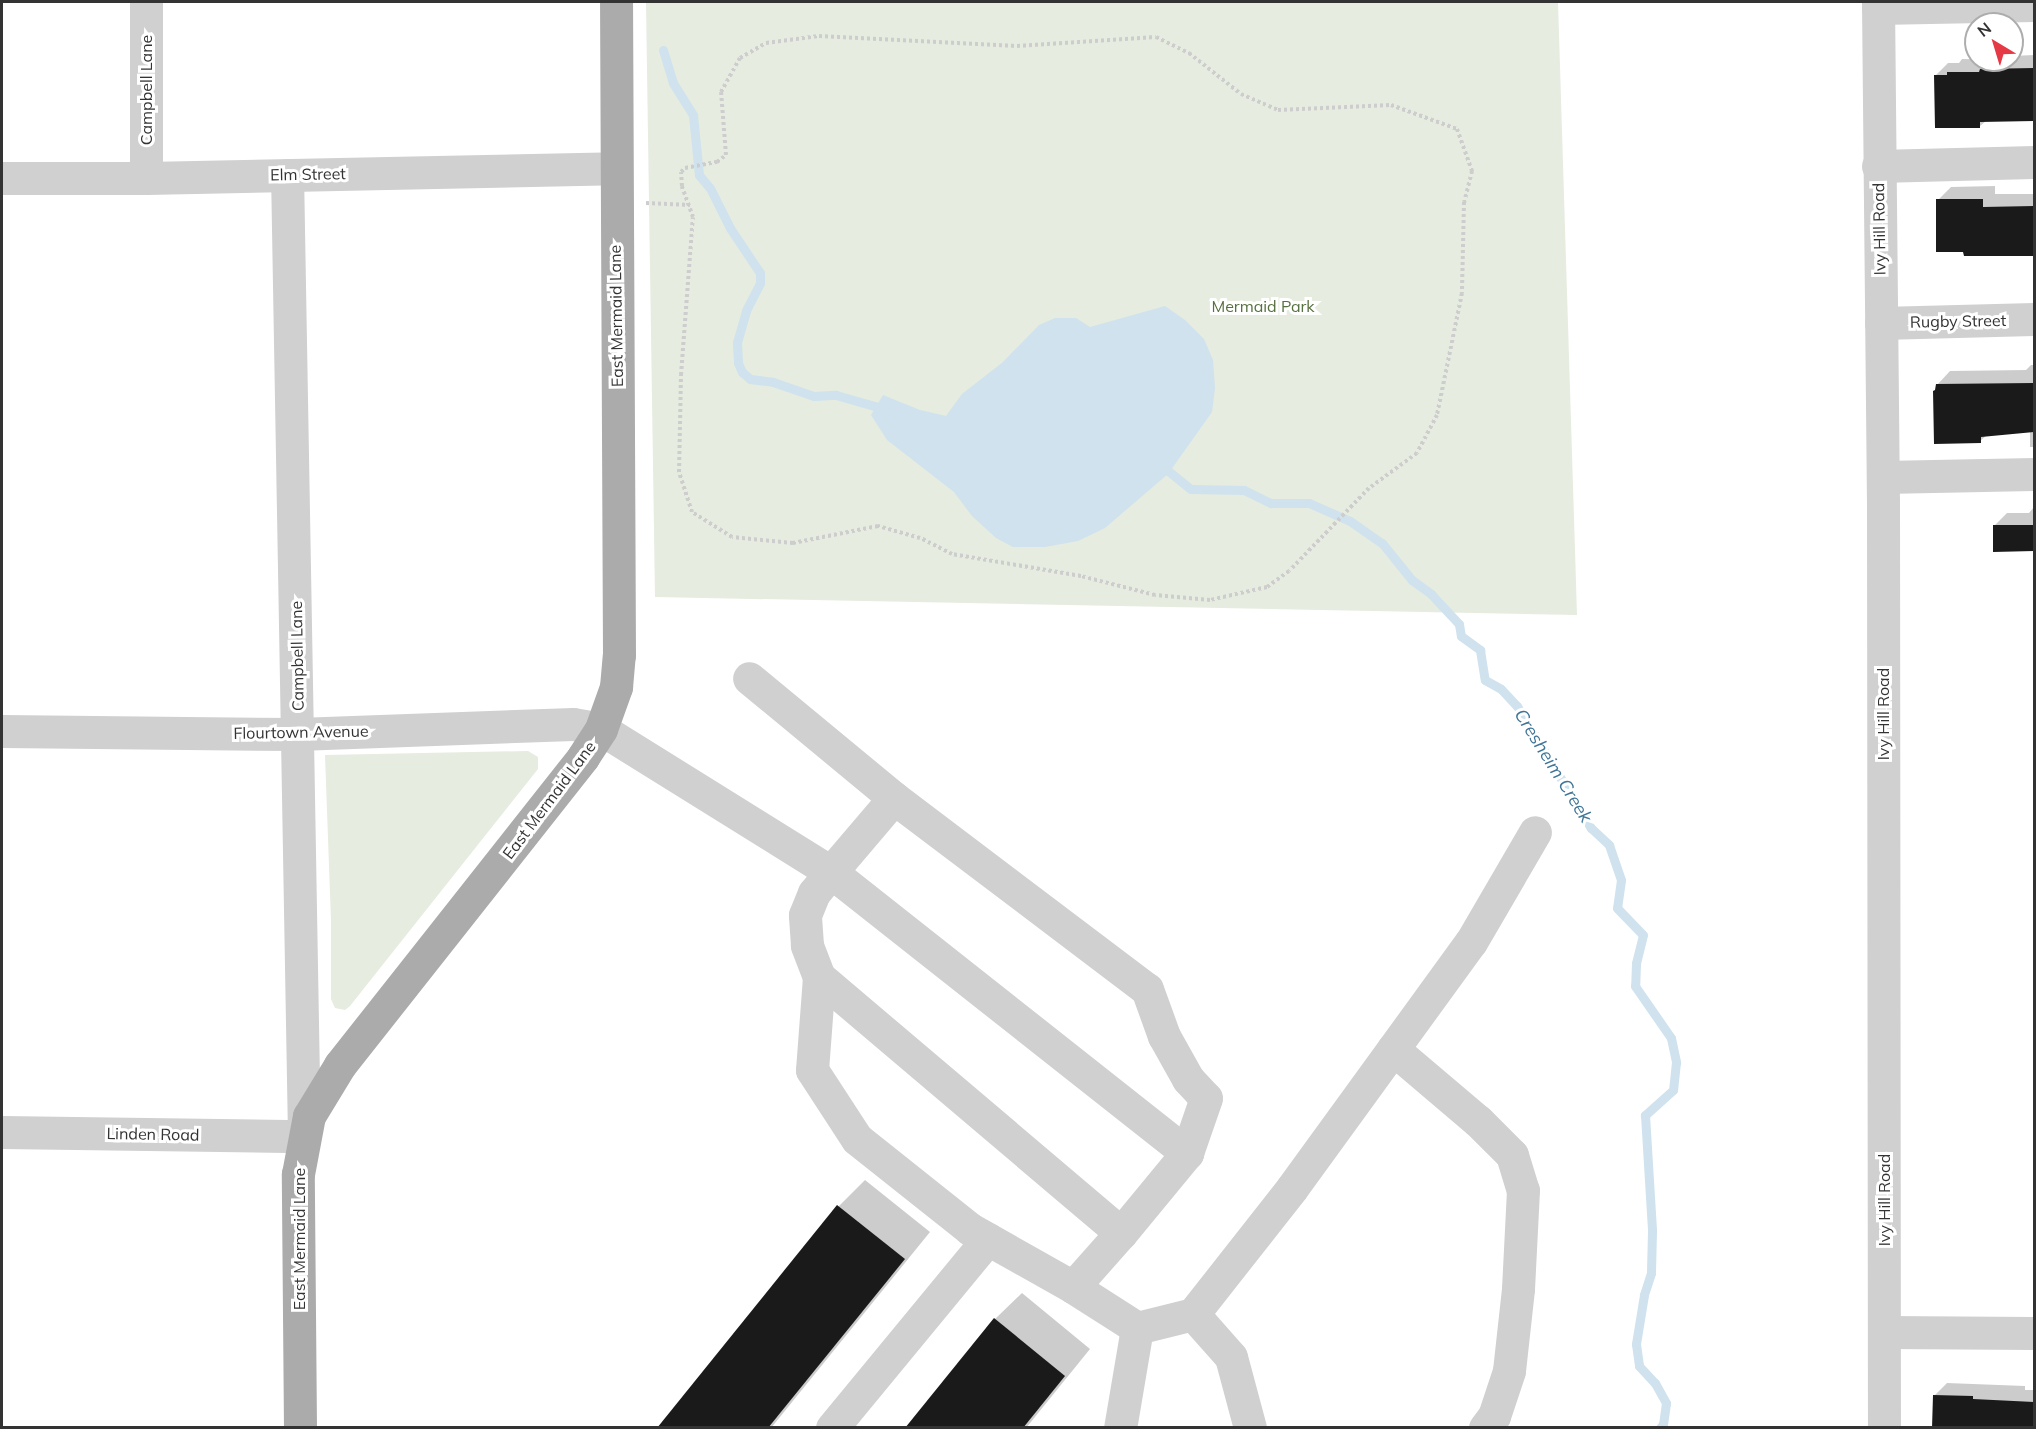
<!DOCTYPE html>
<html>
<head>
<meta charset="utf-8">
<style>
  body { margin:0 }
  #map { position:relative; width:2036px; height:1429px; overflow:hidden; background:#fff; font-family:Mulish,sans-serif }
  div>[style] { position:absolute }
  .green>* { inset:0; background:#e6ecdf }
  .water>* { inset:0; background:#cfe2ee }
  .shadow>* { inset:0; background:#0003 }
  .stream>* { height:9px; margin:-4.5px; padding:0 4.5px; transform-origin:4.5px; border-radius:4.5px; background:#cfe2ee }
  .building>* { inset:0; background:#1a1a1a }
  .path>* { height:4px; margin-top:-2px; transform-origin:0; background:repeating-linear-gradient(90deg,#cdcdcd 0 3px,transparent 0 6px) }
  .minor>* { height:33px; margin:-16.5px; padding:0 16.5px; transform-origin:16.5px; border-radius:16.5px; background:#d0d0d0 }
  .major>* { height:33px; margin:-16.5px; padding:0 16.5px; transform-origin:16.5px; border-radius:16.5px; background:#ababab }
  span { translate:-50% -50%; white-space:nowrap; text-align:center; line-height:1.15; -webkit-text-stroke:6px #fff; paint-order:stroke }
  .street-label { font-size:16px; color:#333 }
  .park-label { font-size:16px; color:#56703f }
  .water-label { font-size:18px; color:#3f7597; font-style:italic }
  .frame { position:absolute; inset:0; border:3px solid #333; pointer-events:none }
  .north { position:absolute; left:1964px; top:12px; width:60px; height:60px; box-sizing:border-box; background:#fff; border:2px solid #adadad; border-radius:50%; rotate:322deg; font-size:16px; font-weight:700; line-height:24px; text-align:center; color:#333 }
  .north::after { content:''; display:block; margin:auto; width:21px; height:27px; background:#e63946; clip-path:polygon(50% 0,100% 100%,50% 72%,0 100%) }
</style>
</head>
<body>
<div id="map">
  <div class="green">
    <i style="clip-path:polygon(646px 2px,1558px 2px,1577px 615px,655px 597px)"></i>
    <i style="clip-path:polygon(528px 751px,538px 757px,538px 769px,350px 1006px,345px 1010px,335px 1008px,331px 999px,331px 921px,325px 755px)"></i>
  </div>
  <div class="water">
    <i style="clip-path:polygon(1165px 306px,1185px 320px,1204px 339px,1213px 360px,1215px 388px,1212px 412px,1168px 474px,1105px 528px,1078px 541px,1045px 547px,1013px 547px,996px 538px,972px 516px,954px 492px,887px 440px,871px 415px,883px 395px,920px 410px,946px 416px,962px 394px,1003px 362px,1039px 325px,1055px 318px,1076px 318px,1090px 327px)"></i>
  </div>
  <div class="shadow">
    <i style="clip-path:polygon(2034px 55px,2034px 120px,1986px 121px,1980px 126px,1935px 76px,1948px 63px,1959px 63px,1962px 59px,2012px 60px,2012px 56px)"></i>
    <i style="clip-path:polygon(1995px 186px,1995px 194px,2034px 194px,2034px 259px,2034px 255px,1938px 200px,1951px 187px)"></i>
    <i style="clip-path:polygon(2031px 365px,2034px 365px,2034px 447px,2030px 447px,2030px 431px,1987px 435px,1980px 441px,1937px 388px,1937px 385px,1950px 371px,2026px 370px)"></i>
    <i style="clip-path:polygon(2034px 507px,2034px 549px,1994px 550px,1994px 526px,2007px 513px,2029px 513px)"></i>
    <i style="clip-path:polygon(865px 1180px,930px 1232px,771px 1428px,659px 1428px,839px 1206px)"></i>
    <i style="clip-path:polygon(1022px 1293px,1090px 1349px,1026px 1428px,907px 1428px,995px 1319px)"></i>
    <i style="clip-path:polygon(1947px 1383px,2025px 1386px,2025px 1390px,2034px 1390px,2034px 1428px,1934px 1428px,1934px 1396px)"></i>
  </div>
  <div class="stream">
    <i style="left:663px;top:50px;width:34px;rotate:73deg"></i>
    <i style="left:673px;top:83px;width:38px;rotate:58deg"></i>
    <i style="left:693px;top:115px;width:60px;rotate:84.3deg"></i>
    <i style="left:699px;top:175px;width:17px;rotate:50deg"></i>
    <i style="left:710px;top:188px;width:45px;rotate:63.4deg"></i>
    <i style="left:730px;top:228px;width:54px;rotate:56.3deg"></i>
    <i style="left:760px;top:273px;width:10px;rotate:90deg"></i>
    <i style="left:760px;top:283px;width:31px;rotate:117deg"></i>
    <i style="left:746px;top:311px;width:33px;rotate:106deg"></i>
    <i style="left:737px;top:343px;width:20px;rotate:87deg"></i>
    <i style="left:738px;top:363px;width:10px;rotate:66deg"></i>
    <i style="left:742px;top:372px;width:11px;rotate:41deg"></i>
    <i style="left:750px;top:379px;width:23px;rotate:7deg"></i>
    <i style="left:773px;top:382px;width:43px;rotate:18.9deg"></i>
    <i style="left:814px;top:396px;width:22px;rotate:-3deg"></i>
    <i style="left:836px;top:395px;width:44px;rotate:15.9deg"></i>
    <i style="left:878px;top:407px;width:9px;rotate:32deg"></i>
    <i style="left:1161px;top:465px;width:38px;rotate:39deg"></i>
    <i style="left:1191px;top:489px;width:53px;rotate:1.1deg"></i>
    <i style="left:1244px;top:490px;width:30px;rotate:26deg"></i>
    <i style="left:1271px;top:503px;width:38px"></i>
    <i style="left:1309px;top:503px;width:45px;rotate:23.7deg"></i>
    <i style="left:1350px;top:521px;width:39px;rotate:35deg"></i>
    <i style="left:1382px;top:543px;width:48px;rotate:51deg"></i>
    <i style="left:1412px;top:580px;width:24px;rotate:36deg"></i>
    <i style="left:1431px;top:594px;width:41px;rotate:47deg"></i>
    <i style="left:1459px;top:624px;width:12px;rotate:81deg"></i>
    <i style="left:1461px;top:636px;width:24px;rotate:36deg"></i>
    <i style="left:1480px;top:650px;width:30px;rotate:81deg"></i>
    <i style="left:1485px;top:680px;width:18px;rotate:29deg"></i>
    <i style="left:1501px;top:689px;width:23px;rotate:47deg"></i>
    <i style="left:1517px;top:706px;width:143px;rotate:58.8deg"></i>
    <i style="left:1591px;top:828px;width:25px;rotate:43deg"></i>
    <i style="left:1609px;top:845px;width:37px;rotate:71deg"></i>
    <i style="left:1621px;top:880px;width:28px;rotate:98deg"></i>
    <i style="left:1617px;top:908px;width:37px;rotate:46deg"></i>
    <i style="left:1643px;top:935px;width:29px;rotate:104deg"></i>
    <i style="left:1636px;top:963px;width:23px;rotate:92deg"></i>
    <i style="left:1635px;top:986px;width:63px;rotate:55.3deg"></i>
    <i style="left:1671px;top:1038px;width:25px;rotate:78deg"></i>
    <i style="left:1676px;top:1062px;width:28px;rotate:96deg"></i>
    <i style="left:1673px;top:1090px;width:38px;rotate:138deg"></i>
    <i style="left:1645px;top:1115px;width:116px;rotate:86.5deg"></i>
    <i style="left:1652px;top:1231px;width:42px;rotate:91.4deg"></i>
    <i style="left:1651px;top:1273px;width:23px;rotate:108deg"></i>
    <i style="left:1644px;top:1295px;width:50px;rotate:99.3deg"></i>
    <i style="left:1636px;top:1344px;width:22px;rotate:82deg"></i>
    <i style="left:1639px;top:1366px;width:23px;rotate:47deg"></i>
    <i style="left:1655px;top:1383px;width:23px;rotate:61deg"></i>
    <i style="left:1666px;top:1403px;width:21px;rotate:98deg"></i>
    <i style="left:1663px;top:1424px;width:5px;rotate:127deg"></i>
  </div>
  <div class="building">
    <i style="clip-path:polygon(2034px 68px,2034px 121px,1980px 122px,1980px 128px,1935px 128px,1934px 75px,1947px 75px,1947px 72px,1979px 72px,1980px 69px)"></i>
    <i style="clip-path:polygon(1936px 199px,1983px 199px,1983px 207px,2034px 206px,2034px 256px,1964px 256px,1963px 252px,1936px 252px)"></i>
    <i style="clip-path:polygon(2034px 383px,2034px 432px,1981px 437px,1981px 443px,1934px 444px,1933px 391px,1935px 390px,1936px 384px)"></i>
    <i style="clip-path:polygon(1993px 525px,2034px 525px,2034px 551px,1993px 552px)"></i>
    <i style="clip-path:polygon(837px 1205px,905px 1259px,768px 1428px,657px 1428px)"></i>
    <i style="clip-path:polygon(994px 1318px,1065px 1376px,1023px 1428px,905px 1428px)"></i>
    <i style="clip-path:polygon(1933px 1395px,1973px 1396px,1973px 1399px,2034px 1402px,2034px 1428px,1932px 1428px)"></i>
  </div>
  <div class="path">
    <i style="left:819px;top:36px;width:198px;rotate:2.9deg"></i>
    <i style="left:1017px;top:46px;width:139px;rotate:-3.7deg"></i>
    <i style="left:1156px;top:37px;width:37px;rotate:26deg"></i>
    <i style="left:1189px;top:53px;width:66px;rotate:38.3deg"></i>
    <i style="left:1241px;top:94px;width:40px;rotate:23.4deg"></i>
    <i style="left:1278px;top:110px;width:113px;rotate:-2.5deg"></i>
    <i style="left:1391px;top:105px;width:70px;rotate:20deg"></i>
    <i style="left:1457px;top:129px;width:45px;rotate:70.3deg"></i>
    <i style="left:1472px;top:171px;width:32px;rotate:104deg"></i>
    <i style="left:1464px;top:202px;width:91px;rotate:91.3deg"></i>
    <i style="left:1462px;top:293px;width:125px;rotate:101.6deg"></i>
    <i style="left:1437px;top:415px;width:43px;rotate:117.8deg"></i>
    <i style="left:1417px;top:453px;width:59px;rotate:143.9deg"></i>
    <i style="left:1369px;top:488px;width:115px;rotate:133.9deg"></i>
    <i style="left:1289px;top:571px;width:27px;rotate:144deg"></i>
    <i style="left:1267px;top:587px;width:58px;rotate:167.2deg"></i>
    <i style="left:1210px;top:600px;width:55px;rotate:-174.8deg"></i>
    <i style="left:1155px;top:595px;width:76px;rotate:-165.6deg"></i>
    <i style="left:1081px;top:576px;width:131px;rotate:-170.3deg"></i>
    <i style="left:952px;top:554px;width:36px;rotate:-153deg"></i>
    <i style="left:920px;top:538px;width:44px;rotate:-164.1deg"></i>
    <i style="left:878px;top:526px;width:87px;rotate:168.7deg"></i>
    <i style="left:793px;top:543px;width:61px;rotate:-174.4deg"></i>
    <i style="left:732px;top:537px;width:47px;rotate:-148deg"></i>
    <i style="left:692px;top:512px;width:42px;rotate:-108deg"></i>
    <i style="left:679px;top:472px;width:97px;rotate:-88.8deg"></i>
    <i style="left:681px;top:375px;width:158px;rotate:-85.7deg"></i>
    <i style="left:693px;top:217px;width:33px;rotate:-110deg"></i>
    <i style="left:682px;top:186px;width:14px;rotate:-94deg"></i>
    <i style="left:681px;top:172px;width:6px;rotate:-45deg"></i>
    <i style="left:685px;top:168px;width:33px;rotate:-11deg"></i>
    <i style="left:717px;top:162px;width:11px;rotate:-38deg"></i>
    <i style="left:726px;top:155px;width:63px;rotate:-94.5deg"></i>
    <i style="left:721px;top:92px;width:39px;rotate:-61deg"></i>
    <i style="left:740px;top:58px;width:30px;rotate:-30deg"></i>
    <i style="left:766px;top:43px;width:53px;rotate:-7.5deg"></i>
    <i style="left:646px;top:203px;width:44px;rotate:2.6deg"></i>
  </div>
  <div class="minor">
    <i style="left:1878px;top:2px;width:500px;rotate:89.43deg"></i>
    <i style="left:1883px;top:502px;width:926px;rotate:89.94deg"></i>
    <i style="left:1878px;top:8px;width:156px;rotate:-1.1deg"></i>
    <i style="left:1878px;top:166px;width:156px;rotate:-1.5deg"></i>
    <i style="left:2px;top:178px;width:144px"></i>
    <i style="left:146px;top:178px;width:469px;rotate:-1.2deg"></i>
    <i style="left:146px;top:178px;width:176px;rotate:-90deg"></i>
    <i style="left:1881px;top:323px;width:153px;rotate:-1.5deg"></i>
    <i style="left:1883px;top:477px;width:151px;rotate:-1.1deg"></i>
    <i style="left:2px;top:731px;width:296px;rotate:0.6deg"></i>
    <i style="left:298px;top:734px;width:275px;rotate:-2.1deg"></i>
    <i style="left:573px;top:724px;width:28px;rotate:10deg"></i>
    <i style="left:601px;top:729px;width:271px;rotate:31.9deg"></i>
    <i style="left:831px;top:872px;width:454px;rotate:38.3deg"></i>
    <i style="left:1187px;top:1153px;width:104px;rotate:129.5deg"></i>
    <i style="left:1121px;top:1233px;width:396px;rotate:-139.7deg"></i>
    <i style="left:819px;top:977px;width:34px;rotate:-111deg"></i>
    <i style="left:807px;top:945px;width:30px;rotate:-94deg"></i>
    <i style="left:805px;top:915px;width:24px;rotate:-68deg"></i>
    <i style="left:814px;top:893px;width:27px;rotate:-51deg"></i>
    <i style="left:831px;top:872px;width:97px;rotate:-49.6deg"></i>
    <i style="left:894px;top:798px;width:188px;rotate:-140.4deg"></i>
    <i style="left:894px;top:798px;width:317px;rotate:37.1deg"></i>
    <i style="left:1147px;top:989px;width:50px;rotate:70.1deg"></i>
    <i style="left:1164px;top:1036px;width:49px;rotate:60.8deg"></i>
    <i style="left:1188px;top:1079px;width:26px;rotate:47deg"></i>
    <i style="left:1206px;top:1098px;width:58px;rotate:109.1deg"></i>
    <i style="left:819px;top:977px;width:93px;rotate:94.3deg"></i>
    <i style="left:812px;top:1070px;width:82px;rotate:56.9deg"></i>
    <i style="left:857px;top:1139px;width:144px;rotate:38.5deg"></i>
    <i style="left:970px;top:1229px;width:118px;rotate:29.4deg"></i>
    <i style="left:1073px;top:1287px;width:72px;rotate:-48.4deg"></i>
    <i style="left:1393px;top:1049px;width:111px;rotate:40.3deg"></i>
    <i style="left:1478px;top:1121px;width:48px;rotate:45deg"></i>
    <i style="left:1512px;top:1155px;width:37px;rotate:73deg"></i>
    <i style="left:1523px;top:1190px;width:99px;rotate:92.9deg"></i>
    <i style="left:1518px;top:1289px;width:82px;rotate:96.3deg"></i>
    <i style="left:1509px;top:1371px;width:47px;rotate:108.4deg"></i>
    <i style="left:1494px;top:1416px;width:15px;rotate:127deg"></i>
    <i style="left:2px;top:1132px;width:302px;rotate:0.8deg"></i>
    <i style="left:304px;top:1136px;width:961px;rotate:-91.01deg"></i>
    <i style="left:1073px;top:1287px;width:76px;rotate:32.6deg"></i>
    <i style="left:1137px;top:1328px;width:101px;rotate:99.6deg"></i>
    <i style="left:1193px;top:1314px;width:57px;rotate:48.5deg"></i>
    <i style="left:1231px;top:1357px;width:73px;rotate:75deg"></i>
    <i style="left:1137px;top:1328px;width:58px;rotate:-14deg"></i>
    <i style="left:1193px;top:1314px;width:160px;rotate:-51.8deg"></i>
    <i style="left:1292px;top:1188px;width:304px;rotate:-54deg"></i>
    <i style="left:1471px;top:942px;width:127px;rotate:-59.8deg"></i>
    <i style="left:1884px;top:1332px;width:150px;rotate:0.4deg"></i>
    <i style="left:832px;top:1428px;width:245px;rotate:-50.5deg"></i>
  </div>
  <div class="major">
    <i style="left:300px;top:1428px;width:254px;rotate:-90.5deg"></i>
    <i style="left:298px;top:1174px;width:59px;rotate:-79.3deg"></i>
    <i style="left:309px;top:1116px;width:60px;rotate:-58.7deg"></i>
    <i style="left:340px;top:1065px;width:392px;rotate:-51.7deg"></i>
    <i style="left:583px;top:757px;width:33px;rotate:-57deg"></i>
    <i style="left:601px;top:729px;width:45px;rotate:-70.3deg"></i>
    <i style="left:616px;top:687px;width:32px;rotate:-85deg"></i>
    <i style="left:619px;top:655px;width:653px;rotate:-90.26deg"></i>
  </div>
  <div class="street-label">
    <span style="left:146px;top:90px;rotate:-90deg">Campbell Lane</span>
    <span style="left:308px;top:174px;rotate:-1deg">Elm Street</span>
    <span style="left:1879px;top:229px;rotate:-91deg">Ivy Hill Road</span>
    <span style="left:616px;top:316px;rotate:-91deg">East Mermaid Lane</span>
    <span style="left:1958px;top:321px;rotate:-1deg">Rugby Street</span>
    <span style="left:297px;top:656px;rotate:-91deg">Campbell Lane</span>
    <span style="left:1883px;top:714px;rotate:-90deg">Ivy Hill Road</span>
    <span style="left:301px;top:732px;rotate:-1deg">Flourtown Avenue</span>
    <span style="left:549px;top:800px;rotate:-53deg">East Mermaid Lane</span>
    <span style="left:153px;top:1134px;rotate:1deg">Linden Road</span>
    <span style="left:1884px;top:1200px;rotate:-90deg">Ivy Hill Road</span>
    <span style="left:299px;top:1239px;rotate:-90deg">East Mermaid Lane</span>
  </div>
  <div class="park-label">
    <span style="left:1263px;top:306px">Mermaid Park</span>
  </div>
  <div class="water-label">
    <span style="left:1553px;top:766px;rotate:58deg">Cresheim Creek</span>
  </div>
  <div class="frame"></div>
  <div class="north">N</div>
</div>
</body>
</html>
